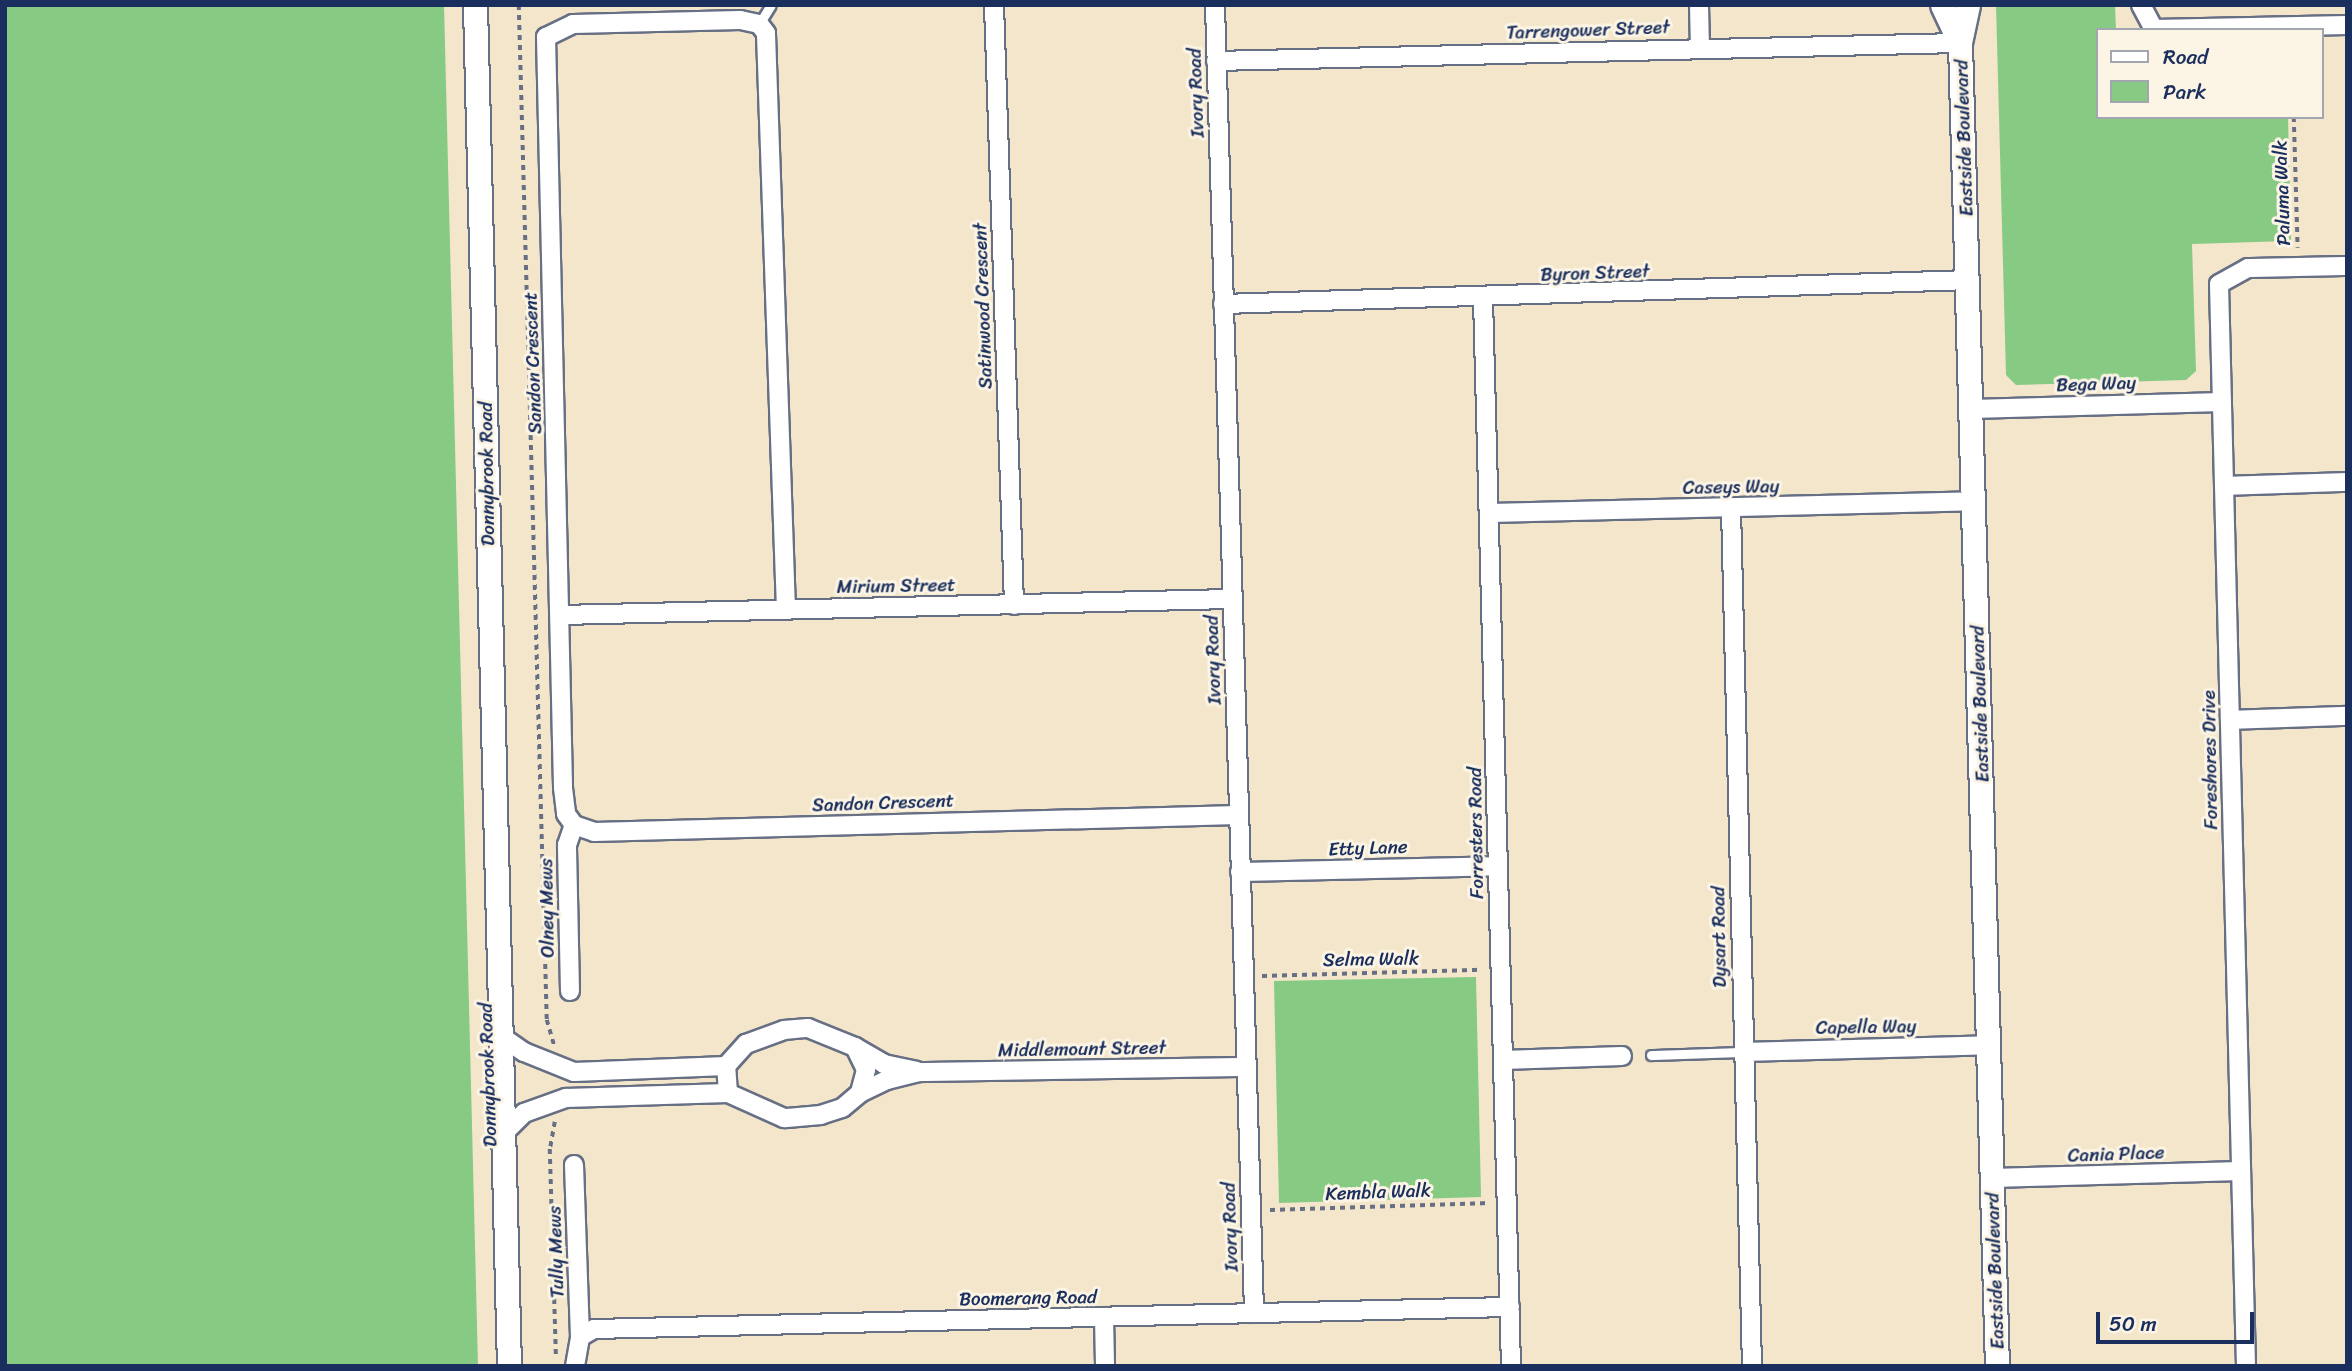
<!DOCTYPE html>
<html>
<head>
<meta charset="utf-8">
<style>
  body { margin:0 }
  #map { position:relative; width:2352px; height:1371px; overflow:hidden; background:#f3e6ca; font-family:Sriracha,sans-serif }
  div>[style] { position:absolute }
  .green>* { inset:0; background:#86ca84 }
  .path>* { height:3.5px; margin-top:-1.75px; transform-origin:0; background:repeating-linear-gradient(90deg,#676f84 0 5px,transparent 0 10px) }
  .roads { filter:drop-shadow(2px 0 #676f84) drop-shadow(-2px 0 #676f84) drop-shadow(0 2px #676f84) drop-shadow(0 -2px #676f84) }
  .lane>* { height:9px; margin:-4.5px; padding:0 4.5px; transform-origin:4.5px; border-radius:4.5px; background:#fff }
  .street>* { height:18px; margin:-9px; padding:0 9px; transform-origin:9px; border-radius:9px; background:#fff }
  .secondary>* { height:23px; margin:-11.5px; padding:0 11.5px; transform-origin:11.5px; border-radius:11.5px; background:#fff }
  span { translate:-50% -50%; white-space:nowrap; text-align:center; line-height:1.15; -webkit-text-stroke:6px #fcf5e5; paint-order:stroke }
  .street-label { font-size:19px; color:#1b2f5e }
  .frame { position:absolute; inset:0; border:7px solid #1b2f5e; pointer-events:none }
  .legend { position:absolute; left:2096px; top:28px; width:228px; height:91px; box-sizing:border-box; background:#fcf5e5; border:2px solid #a2a6af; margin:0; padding:9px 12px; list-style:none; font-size:21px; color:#1b2f5e }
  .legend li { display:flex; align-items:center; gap:14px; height:35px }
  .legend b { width:35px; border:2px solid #a2a6af }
  .scale { position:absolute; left:2096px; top:1312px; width:158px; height:32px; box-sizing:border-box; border:4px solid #1b2f5e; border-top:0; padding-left:9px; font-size:21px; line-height:24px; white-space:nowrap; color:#1b2f5e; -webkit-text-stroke:5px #fcf5e5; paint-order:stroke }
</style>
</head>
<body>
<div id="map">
  <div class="green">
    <i style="clip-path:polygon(5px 5px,444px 5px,478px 1366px,5px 1366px)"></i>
    <i style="clip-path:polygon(1996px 5px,2115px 5px,2116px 30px,2098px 30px,2098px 117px,2288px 117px,2291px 241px,2192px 244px,2196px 371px,2186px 380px,2016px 385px,2006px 375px)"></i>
    <i style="clip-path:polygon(1476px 977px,1481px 1197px,1279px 1203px,1274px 981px)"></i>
  </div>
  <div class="path">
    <i style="left:519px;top:5px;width:1015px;rotate:88.42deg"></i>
    <i style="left:547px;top:1020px;width:26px;rotate:74deg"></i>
    <i style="left:2294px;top:117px;width:131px;rotate:88.3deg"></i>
    <i style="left:1262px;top:976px;width:220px;rotate:-1.6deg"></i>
    <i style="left:555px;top:1122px;width:27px;rotate:100deg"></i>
    <i style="left:550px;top:1149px;width:206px;rotate:88.3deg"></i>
    <i style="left:1270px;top:1210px;width:220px;rotate:-1.8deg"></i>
  </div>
  <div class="roads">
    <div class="lane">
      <i style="left:759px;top:24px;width:22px;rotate:-58deg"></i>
      <i style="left:1651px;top:1055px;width:92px;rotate:-1.9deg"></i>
    </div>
    <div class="street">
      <i style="left:994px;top:5px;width:600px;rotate:88.09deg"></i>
      <i style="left:1215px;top:5px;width:1309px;rotate:88.29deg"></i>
      <i style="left:1699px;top:5px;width:43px;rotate:88.7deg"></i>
      <i style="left:2141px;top:5px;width:27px;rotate:62deg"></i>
      <i style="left:2154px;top:29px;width:193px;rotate:-1.2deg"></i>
      <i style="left:1216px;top:61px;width:744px;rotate:-1.39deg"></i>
      <i style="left:1483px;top:298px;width:1068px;rotate:88.5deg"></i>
      <i style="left:1223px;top:304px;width:746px;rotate:-1.84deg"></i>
      <i style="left:1972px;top:409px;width:250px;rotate:-1.6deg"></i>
      <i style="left:2224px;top:486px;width:123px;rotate:-1.9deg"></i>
      <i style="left:1731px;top:508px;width:858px;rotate:88.6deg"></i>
      <i style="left:1489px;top:513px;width:486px;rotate:-1.4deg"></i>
      <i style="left:786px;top:610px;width:577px;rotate:-91.99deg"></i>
      <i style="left:766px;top:33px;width:11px;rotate:-128deg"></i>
      <i style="left:759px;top:24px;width:19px;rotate:-168deg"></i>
      <i style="left:740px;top:20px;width:167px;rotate:178.6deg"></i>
      <i style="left:573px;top:24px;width:30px;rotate:154deg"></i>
      <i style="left:546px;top:37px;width:751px;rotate:88.7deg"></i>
      <i style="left:563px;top:788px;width:26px;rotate:83deg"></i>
      <i style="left:566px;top:814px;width:14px;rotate:54deg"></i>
      <i style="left:574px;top:825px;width:21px;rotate:19deg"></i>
      <i style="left:594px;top:832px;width:644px;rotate:-1.51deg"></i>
      <i style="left:561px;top:615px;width:671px;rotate:-1.37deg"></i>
      <i style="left:2230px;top:720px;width:117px;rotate:-2deg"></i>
      <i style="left:1240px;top:872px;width:258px;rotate:-1.3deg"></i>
      <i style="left:570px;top:991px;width:146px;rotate:-91.2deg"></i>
      <i style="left:567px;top:845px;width:21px;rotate:-71deg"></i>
      <i style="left:808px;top:1028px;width:51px;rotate:22deg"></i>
      <i style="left:855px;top:1047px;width:25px;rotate:64deg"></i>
      <i style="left:866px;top:1070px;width:24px;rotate:105deg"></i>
      <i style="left:860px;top:1093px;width:23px;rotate:140deg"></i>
      <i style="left:842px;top:1108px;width:22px;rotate:162deg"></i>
      <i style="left:821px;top:1115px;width:37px;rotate:175deg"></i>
      <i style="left:784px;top:1118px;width:61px;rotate:-155.9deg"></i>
      <i style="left:728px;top:1093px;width:27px;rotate:-94deg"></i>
      <i style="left:726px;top:1066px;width:30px;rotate:-48deg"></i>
      <i style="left:746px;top:1044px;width:40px;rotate:-20.2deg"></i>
      <i style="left:784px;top:1030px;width:24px;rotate:-5deg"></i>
      <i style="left:501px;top:1036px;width:28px;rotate:35deg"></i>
      <i style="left:524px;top:1052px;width:54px;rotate:21.8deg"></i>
      <i style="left:574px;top:1072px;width:152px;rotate:-2.3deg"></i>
      <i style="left:855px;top:1047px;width:34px;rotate:30deg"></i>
      <i style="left:884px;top:1064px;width:33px;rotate:12deg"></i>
      <i style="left:1743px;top:1052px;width:246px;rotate:-1.6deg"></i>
      <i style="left:1503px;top:1060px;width:119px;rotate:-1.9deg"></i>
      <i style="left:860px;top:1093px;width:30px;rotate:-26deg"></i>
      <i style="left:887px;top:1080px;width:33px;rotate:-14deg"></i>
      <i style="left:919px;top:1072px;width:327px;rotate:-0.9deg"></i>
      <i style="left:503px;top:1134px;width:30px;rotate:-45deg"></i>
      <i style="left:524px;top:1113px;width:45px;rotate:-19.7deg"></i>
      <i style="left:566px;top:1098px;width:162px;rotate:-1.8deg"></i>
      <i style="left:574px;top:1165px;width:172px;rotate:88deg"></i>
      <i style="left:1992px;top:1178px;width:249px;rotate:-1.6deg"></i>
      <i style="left:1104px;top:1317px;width:49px;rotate:88.8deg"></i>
      <i style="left:575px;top:1366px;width:29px;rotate:-80deg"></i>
      <i style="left:580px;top:1337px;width:16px;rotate:-30deg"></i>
      <i style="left:594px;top:1329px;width:916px;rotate:-1.38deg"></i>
      <i style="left:2246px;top:1366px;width:1082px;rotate:-91.43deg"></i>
      <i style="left:2219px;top:284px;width:33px;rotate:-29deg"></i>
      <i style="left:2248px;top:268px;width:99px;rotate:-1.2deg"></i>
    </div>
    <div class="secondary">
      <i style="left:475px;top:5px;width:1361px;rotate:88.57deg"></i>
      <i style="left:1942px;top:5px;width:42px;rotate:64.7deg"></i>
      <i style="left:1968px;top:5px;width:39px;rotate:102deg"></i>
      <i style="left:1960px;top:43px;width:1324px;rotate:88.4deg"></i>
    </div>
  </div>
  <div class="street-label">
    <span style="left:1588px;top:30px;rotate:-2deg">Tarrengower Street</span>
    <span style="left:1196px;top:93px;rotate:-92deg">Ivory Road</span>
    <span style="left:1964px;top:138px;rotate:-92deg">Eastside Boulevard</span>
    <span style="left:2282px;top:193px;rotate:-92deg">Paluma Walk</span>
    <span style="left:1595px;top:273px;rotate:-2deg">Byron Street</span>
    <span style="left:983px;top:306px;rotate:-92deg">Satinwood Crescent</span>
    <span style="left:533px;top:363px;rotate:-92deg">Sandon Crescent</span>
    <span style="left:2096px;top:384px;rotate:-2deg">Bega Way</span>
    <span style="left:487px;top:474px;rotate:-91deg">Donnybrook Road</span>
    <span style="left:1731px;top:487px;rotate:-1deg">Caseys Way</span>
    <span style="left:896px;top:586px;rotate:-1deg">Mirium Street</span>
    <span style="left:1213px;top:660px;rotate:-92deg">Ivory Road</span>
    <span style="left:1980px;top:704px;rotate:-92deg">Eastside Boulevard</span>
    <span style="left:2210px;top:760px;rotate:-91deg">Foreshores Drive</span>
    <span style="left:883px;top:803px;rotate:-2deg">Sandon Crescent</span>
    <span style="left:1476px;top:833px;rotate:-91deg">Forresters Road</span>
    <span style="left:1368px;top:848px;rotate:-2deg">Etty Lane</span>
    <span style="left:547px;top:908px;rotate:-91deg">Olney Mews</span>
    <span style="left:1719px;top:937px;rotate:-91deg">Dysart Road</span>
    <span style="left:1371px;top:959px;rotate:-1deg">Selma Walk</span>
    <span style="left:1866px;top:1027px;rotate:-1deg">Capella Way</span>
    <span style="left:1082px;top:1049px;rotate:-1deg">Middlemount Street</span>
    <span style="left:488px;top:1075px;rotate:-92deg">Donnybrook Road</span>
    <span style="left:2116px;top:1154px;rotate:-2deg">Cania Place</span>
    <span style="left:1378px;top:1192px;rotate:-2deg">Kembla Walk</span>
    <span style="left:1230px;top:1227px;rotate:-92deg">Ivory Road</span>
    <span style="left:556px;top:1252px;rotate:-92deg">Tully Mews</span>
    <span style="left:1995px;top:1271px;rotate:-92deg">Eastside Boulevard</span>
    <span style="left:1028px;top:1298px;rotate:-1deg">Boomerang Road</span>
  </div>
  <div class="frame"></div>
  <ul class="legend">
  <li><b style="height:9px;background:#fff"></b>Road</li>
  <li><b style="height:19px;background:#86ca84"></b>Park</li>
  </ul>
  <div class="scale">50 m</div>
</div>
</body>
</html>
